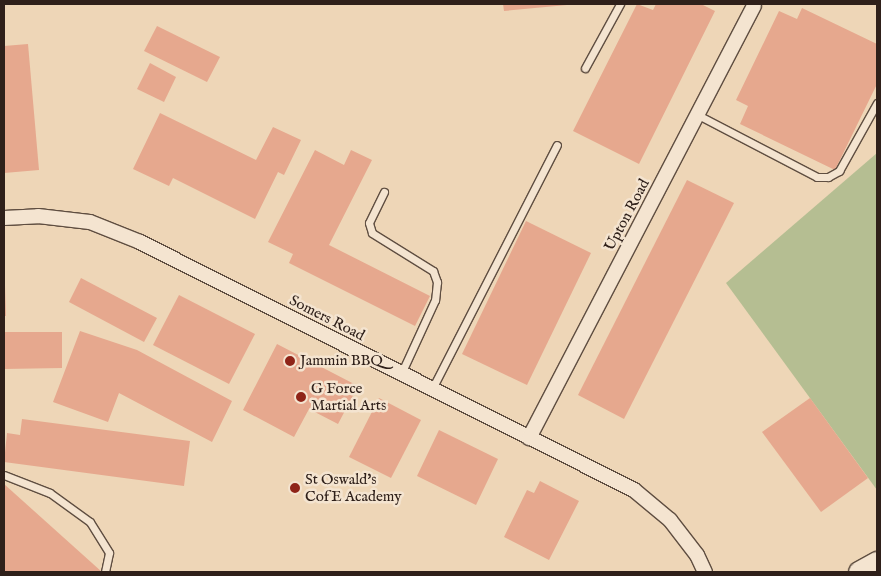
<!DOCTYPE html>
<html>
<head>
<meta charset="utf-8">
<style>
  body { margin:0 }
  #map { position:relative; width:881px; height:576px; overflow:hidden; background:#eed6b7; font-family:"IM FELL English",serif }
  div>[style] { position:absolute }
  .green>* { inset:0; background:#b5be92 }
  .building>* { inset:0; background:#e6a88e }
  .roads { filter:drop-shadow(1px 0 #5f4e41) drop-shadow(-1px 0 #5f4e41) drop-shadow(0 1px #5f4e41) drop-shadow(0 -1px #5f4e41) }
  .lane>* { height:7px; margin:-3.5px; padding:0 3.5px; transform-origin:3.5px; border-radius:3.5px; background:#f4e4d0 }
  .street>* { height:14px; margin:-7px; padding:0 7px; transform-origin:7px; border-radius:7px; background:#f4e4d0 }
  .secondary>* { height:20px; margin:-10px; padding:0 10px; transform-origin:10px; border-radius:10px; background:#f4e4d0 }
  .dots>* { width:14px; height:14px; translate:-50% -50%; box-sizing:border-box; border:2px solid #f4e4d0; border-radius:50% }
  span { translate:-50% -50%; white-space:nowrap; text-align:center; line-height:1.15; -webkit-text-stroke:5px #f4e4d0; paint-order:stroke }
  .street-label { font-size:15px; color:#2f201a }
  .poi-label { font-size:15px; color:#2f201a }
  .left { translate:0 -50%; text-align:left }
  .frame { position:absolute; inset:0; border:5px solid #2f201a; pointer-events:none }
</style>
</head>
<body>
<div id="map">
  <div class="green">
    <i style="clip-path:polygon(877px 153px,877px 490px,726px 283px)"></i>
  </div>
  <div class="building">
    <i style="clip-path:polygon(503px 4px,567px 4px,567px 5px,504px 11px)"></i>
    <i style="clip-path:polygon(637px 4px,653px 10px,656px 4px,701px 4px,715px 11px,639px 164px,573px 131px)"></i>
    <i style="clip-path:polygon(802px 8px,877px 44px,877px 84px,835px 170px,740px 124px,748px 106px,736px 100px,779px 11px,797px 19px)"></i>
    <i style="clip-path:polygon(157px 26px,220px 57px,207px 82px,144px 51px)"></i>
    <i style="clip-path:polygon(28px 44px,39px 170px,4px 173px,4px 46px)"></i>
    <i style="clip-path:polygon(150px 63px,176px 77px,164px 102px,137px 89px)"></i>
    <i style="clip-path:polygon(160px 113px,256px 160px,273px 127px,301px 140px,284px 175px,278px 172px,255px 219px,173px 178px,169px 186px,133px 169px)"></i>
    <i style="clip-path:polygon(315px 150px,344px 165px,351px 150px,372px 160px,329px 245px,430px 296px,415px 326px,289px 263px,293px 254px,268px 242px)"></i>
    <i style="clip-path:polygon(687px 180px,734px 203px,624px 419px,578px 395px)"></i>
    <i style="clip-path:polygon(526px 221px,591px 253px,527px 385px,462px 354px)"></i>
    <i style="clip-path:polygon(81px 278px,157px 318px,144px 342px,69px 302px)"></i>
    <i style="clip-path:polygon(4px 286px,5px 286px,6px 316px,4px 316px)"></i>
    <i style="clip-path:polygon(179px 295px,255px 334px,229px 384px,153px 345px)"></i>
    <i style="clip-path:polygon(80px 331px,137px 350px,232px 401px,212px 442px,119px 393px,108px 422px,53px 402px)"></i>
    <i style="clip-path:polygon(4px 332px,62px 332px,62px 368px,4px 369px)"></i>
    <i style="clip-path:polygon(277px 344px,358px 386px,338px 424px,309px 409px,294px 437px,243px 410px)"></i>
    <i style="clip-path:polygon(379px 398px,421px 420px,391px 478px,349px 457px)"></i>
    <i style="clip-path:polygon(810px 398px,868px 478px,821px 512px,762px 432px)"></i>
    <i style="clip-path:polygon(22px 419px,190px 441px,184px 486px,4px 462px,7px 433px,20px 435px)"></i>
    <i style="clip-path:polygon(439px 430px,498px 459px,476px 505px,417px 476px)"></i>
    <i style="clip-path:polygon(540px 481px,579px 501px,549px 560px,504px 537px,527px 490px,534px 493px)"></i>
    <i style="clip-path:polygon(4px 484px,102px 572px,4px 572px)"></i>
  </div>
  <div class="roads">
    <div class="lane">
      <i style="left:585px;top:68px;width:73px;rotate:-61.3deg"></i>
      <i style="left:698px;top:115px;width:134px;rotate:27.5deg"></i>
      <i style="left:817px;top:177px;width:11px"></i>
      <i style="left:828px;top:177px;width:13px;rotate:-29deg"></i>
      <i style="left:839px;top:171px;width:78px;rotate:-60.8deg"></i>
      <i style="left:384px;top:192px;width:34px;rotate:116deg"></i>
      <i style="left:369px;top:223px;width:10px;rotate:73deg"></i>
      <i style="left:372px;top:233px;width:72px;rotate:31.9deg"></i>
      <i style="left:433px;top:271px;width:12px;rotate:70deg"></i>
      <i style="left:437px;top:282px;width:18px;rotate:96deg"></i>
      <i style="left:435px;top:300px;width:81px;rotate:114.7deg"></i>
      <i style="left:432px;top:389px;width:274px;rotate:-62.9deg"></i>
      <i style="left:4px;top:475px;width:49px;rotate:21.4deg"></i>
      <i style="left:50px;top:493px;width:49px;rotate:35.9deg"></i>
      <i style="left:90px;top:522px;width:36px;rotate:58deg"></i>
      <i style="left:109px;top:553px;width:19px;rotate:102deg"></i>
    </div>
    <div class="street">
      <i style="left:4px;top:218px;width:34px;rotate:-3deg"></i>
      <i style="left:38px;top:216px;width:52px;rotate:6.6deg"></i>
      <i style="left:90px;top:222px;width:54px;rotate:21.8deg"></i>
      <i style="left:140px;top:242px;width:553px;rotate:26.66deg"></i>
      <i style="left:634px;top:490px;width:47px;rotate:39.8deg"></i>
      <i style="left:670px;top:520px;width:44px;rotate:52.4deg"></i>
      <i style="left:697px;top:555px;width:19px;rotate:65deg"></i>
      <i style="left:529px;top:438px;width:487px;rotate:-62.5deg"></i>
    </div>
    <div class="secondary">
      <i style="left:859px;top:572px;width:21px;rotate:-29deg"></i>
    </div>
  </div>
  <div class="dots">
    <i style="left:290px;top:361px;background:#8f2418"></i>
    <i style="left:301px;top:397px;background:#8f2418"></i>
    <i style="left:295px;top:488px;background:#8f2418"></i>
  </div>
  <div class="street-label">
    <span style="left:627px;top:215px;rotate:-62deg">Upton Road</span>
    <span style="left:327px;top:318px;rotate:27deg">Somers Road</span>
  </div>
  <div class="poi-label">
    <span class="left" style="left:300px;top:361px">Jammin BBQ</span>
    <span class="left" style="left:311px;top:397px">G Force<br>Martial Arts</span>
    <span class="left" style="left:305px;top:488px">St Oswald's<br>CofE Academy</span>
  </div>
  <div class="frame"></div>
</div>
</body>
</html>
